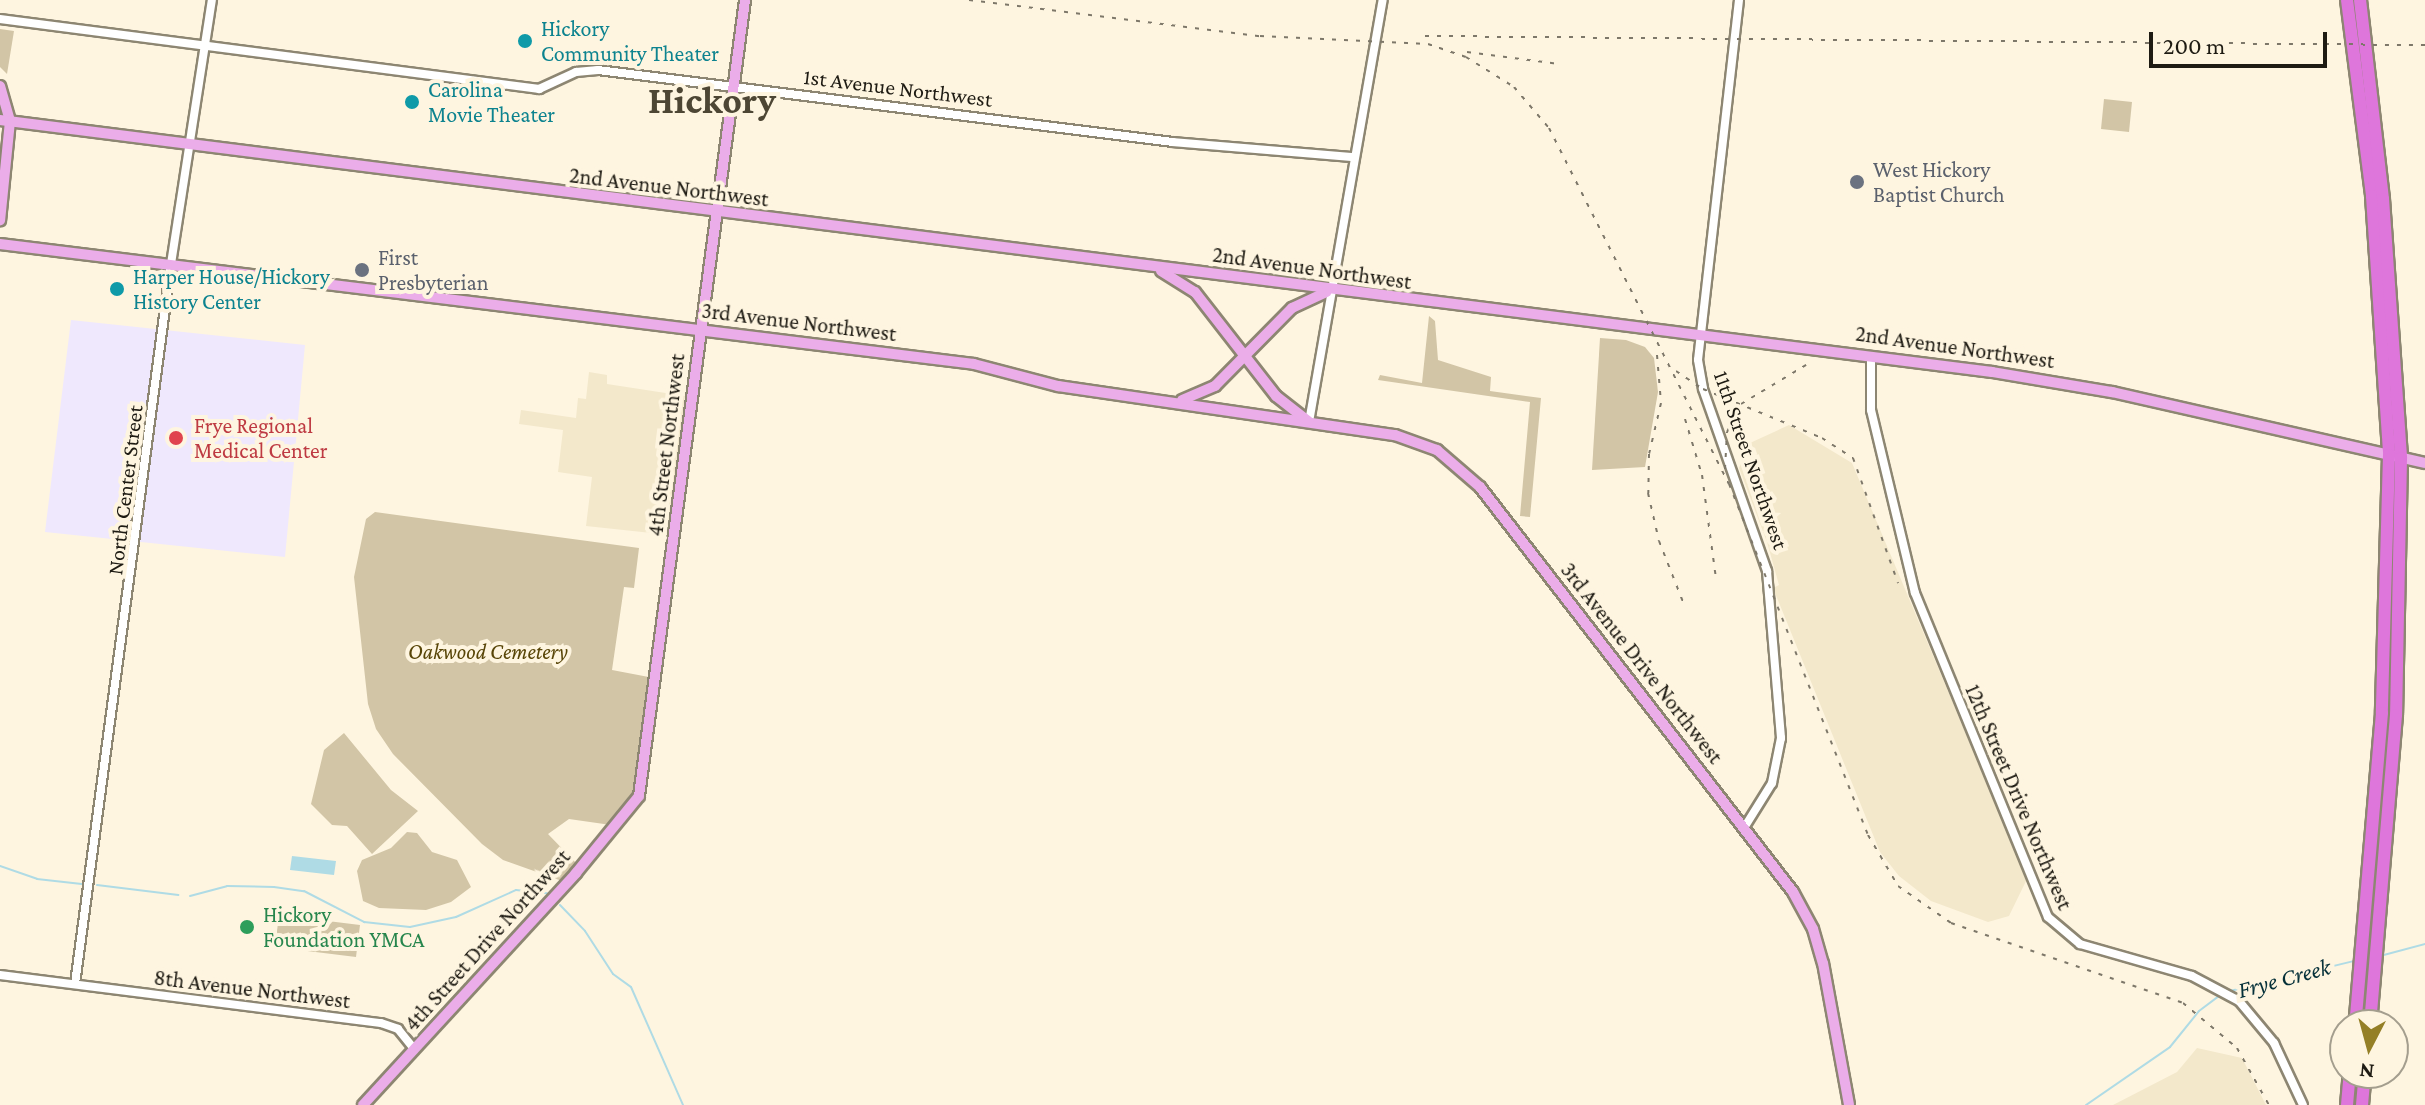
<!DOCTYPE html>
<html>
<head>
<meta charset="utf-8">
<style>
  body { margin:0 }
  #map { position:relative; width:2425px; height:1105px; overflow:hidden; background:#fef5e0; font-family:"Crimson Pro",serif }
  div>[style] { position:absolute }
  .built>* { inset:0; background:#f3e8cb }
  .medical>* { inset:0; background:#efe8fd }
  .green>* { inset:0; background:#d2c5a6 }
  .water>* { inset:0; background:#afdbe5 }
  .stream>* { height:2px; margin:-1px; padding:0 1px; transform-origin:1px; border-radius:1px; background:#afdbe5 }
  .roads { filter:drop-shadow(2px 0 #8d8672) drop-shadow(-2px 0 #8d8672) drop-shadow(0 2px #8d8672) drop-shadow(0 -2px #8d8672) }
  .minor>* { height:8px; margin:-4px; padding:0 4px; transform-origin:4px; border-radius:4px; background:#fff }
  .major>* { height:10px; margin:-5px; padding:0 5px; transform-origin:5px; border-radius:5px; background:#ebade9 }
  .highway>* { height:12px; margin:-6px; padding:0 6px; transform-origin:6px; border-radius:6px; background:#de76db }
  .rail>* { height:2px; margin-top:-1px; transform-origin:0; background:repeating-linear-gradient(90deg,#7d7769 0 4px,transparent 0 12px) }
  .dots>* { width:22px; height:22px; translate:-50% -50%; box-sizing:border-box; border:4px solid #fef5e0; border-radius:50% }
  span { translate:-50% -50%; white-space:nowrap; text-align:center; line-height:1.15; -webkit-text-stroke:8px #fef5e0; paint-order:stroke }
  .culture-label { font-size:22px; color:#0d838f }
  .left { translate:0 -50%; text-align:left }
  .street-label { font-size:22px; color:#1e1b13 }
  .worship-label { font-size:22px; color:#5b616d }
  .health-label { font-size:22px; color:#be3a42 }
  .park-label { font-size:22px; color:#584507; font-style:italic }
  .leisure-label { font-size:22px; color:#27864d }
  .water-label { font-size:24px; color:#053039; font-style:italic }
  .town-label { font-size:38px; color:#4d4634; font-weight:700 }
  .north { position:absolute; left:2329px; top:1009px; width:80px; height:80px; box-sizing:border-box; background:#fef5e0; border:2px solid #a49e8e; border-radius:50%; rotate:186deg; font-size:22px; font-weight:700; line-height:32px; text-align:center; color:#1e1b13 }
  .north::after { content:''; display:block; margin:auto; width:28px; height:36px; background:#947f26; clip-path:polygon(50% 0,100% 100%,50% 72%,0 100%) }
  .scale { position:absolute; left:2149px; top:32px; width:178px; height:36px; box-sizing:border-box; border:4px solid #1e1b13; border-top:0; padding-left:10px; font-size:24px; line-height:28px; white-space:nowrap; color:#1e1b13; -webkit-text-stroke:6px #fef5e0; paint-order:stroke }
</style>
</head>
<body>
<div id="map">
  <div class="built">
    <i style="clip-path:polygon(589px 372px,607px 375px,607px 384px,685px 396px,670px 535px,586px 526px,592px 477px,558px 472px,563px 430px,519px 424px,521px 410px,576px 418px,578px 398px,586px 399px)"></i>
    <i style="clip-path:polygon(1789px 425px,1852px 463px,2027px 879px,2009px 916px,1988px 922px,1931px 901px,1899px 876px,1880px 852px,1773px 588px,1779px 585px,1767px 542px,1739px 468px,1750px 443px)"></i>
    <i style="clip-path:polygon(2197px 1048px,2242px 1058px,2266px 1105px,2113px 1105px,2177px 1072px)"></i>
  </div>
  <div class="medical">
    <i style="clip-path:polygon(71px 320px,305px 345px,285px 557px,45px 532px)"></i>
  </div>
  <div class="green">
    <i style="clip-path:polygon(0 29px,14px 31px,7px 74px,0 67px)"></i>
    <i style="clip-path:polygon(2104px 99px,2132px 102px,2129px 132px,2101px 129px)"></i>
    <i style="clip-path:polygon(1429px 316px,1435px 321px,1438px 360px,1491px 377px,1490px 391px,1541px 398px,1530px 517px,1520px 516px,1530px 402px,1378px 380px,1380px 375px,1422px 383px)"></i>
    <i style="clip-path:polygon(1600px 338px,1626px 340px,1645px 347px,1654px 358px,1658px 392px,1645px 467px,1592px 470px)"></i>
    <i style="clip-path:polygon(375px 512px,639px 548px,634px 588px,624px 587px,612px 670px,654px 678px,636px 788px,611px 825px,569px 819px,548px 834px,577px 864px,562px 881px,503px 860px,482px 844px,393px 754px,376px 729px,368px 704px,354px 577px,366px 519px)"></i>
    <i style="clip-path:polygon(344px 733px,391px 790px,418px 811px,372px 854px,347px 826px,332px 825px,311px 804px,324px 750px)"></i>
    <i style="clip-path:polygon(407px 832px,417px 833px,432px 852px,457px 860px,471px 887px,451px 902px,426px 910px,379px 908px,363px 901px,357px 871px,362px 860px,391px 848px)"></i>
    <i style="clip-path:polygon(279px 915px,360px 925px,356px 957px,275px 947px)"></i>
  </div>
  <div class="water">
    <i style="clip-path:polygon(292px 856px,336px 861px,334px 875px,290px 870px)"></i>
  </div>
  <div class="stream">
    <i style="left:0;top:866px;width:39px;rotate:19deg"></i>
    <i style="left:37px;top:879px;width:45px;rotate:6.3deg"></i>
    <i style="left:97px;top:885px;width:82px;rotate:7deg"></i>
    <i style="left:190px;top:896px;width:38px;rotate:-15deg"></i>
    <i style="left:227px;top:886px;width:47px;rotate:1.2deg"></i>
    <i style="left:274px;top:887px;width:30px;rotate:8deg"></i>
    <i style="left:304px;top:891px;width:68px;rotate:27.3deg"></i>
    <i style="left:364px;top:922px;width:46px;rotate:6.2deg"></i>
    <i style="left:410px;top:927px;width:47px;rotate:-12.3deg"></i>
    <i style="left:456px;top:917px;width:66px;rotate:-24.2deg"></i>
    <i style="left:516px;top:890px;width:31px;rotate:6deg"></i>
    <i style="left:560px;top:905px;width:36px;rotate:46deg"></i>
    <i style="left:585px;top:931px;width:51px;rotate:56.9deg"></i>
    <i style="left:613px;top:974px;width:22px;rotate:36deg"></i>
    <i style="left:631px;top:987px;width:129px;rotate:66.2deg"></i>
    <i style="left:2380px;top:956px;width:47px;rotate:-14.9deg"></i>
    <i style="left:2230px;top:991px;width:128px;rotate:-13.6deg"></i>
    <i style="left:2086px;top:1105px;width:102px;rotate:-34.6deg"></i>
    <i style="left:2170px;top:1047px;width:46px;rotate:-51.1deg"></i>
    <i style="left:2199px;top:1011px;width:26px;rotate:-37deg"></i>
  </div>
  <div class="roads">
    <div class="minor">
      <i style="left:1739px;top:0;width:362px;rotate:96.5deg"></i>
      <i style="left:1698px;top:360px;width:29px;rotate:80deg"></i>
      <i style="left:1703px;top:389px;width:193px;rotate:70.6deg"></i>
      <i style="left:1767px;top:571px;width:168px;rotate:85.2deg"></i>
      <i style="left:1781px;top:738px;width:46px;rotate:101.3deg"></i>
      <i style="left:1772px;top:783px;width:53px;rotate:121.9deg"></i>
      <i style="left:0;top:19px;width:544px;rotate:7.4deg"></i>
      <i style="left:539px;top:89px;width:41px;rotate:-24.7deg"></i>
      <i style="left:576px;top:72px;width:22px;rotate:-5deg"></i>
      <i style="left:598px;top:70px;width:579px;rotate:7.14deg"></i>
      <i style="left:1173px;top:142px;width:181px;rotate:4.8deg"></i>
      <i style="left:1871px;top:356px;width:54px;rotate:90deg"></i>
      <i style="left:1871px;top:410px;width:188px;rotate:76.5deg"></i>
      <i style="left:1915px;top:593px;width:350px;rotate:67.7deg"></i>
      <i style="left:2048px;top:917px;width:42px;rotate:40.2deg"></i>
      <i style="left:2080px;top:944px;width:116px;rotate:15.9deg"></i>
      <i style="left:2192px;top:976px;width:53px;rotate:28deg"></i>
      <i style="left:2239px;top:1001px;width:55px;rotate:50.2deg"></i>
      <i style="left:2274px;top:1043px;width:68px;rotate:64.9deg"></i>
      <i style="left:1309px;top:422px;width:428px;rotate:-80.1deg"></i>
      <i style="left:0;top:975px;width:384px;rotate:7.2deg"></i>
      <i style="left:381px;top:1023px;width:18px;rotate:19deg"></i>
      <i style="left:398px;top:1029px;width:26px;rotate:51deg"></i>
      <i style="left:75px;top:984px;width:726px;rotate:-82.41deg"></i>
      <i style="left:171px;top:264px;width:267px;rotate:-81.2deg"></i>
    </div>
    <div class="major">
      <i style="left:0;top:86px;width:36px;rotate:74deg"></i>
      <i style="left:10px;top:121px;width:100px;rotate:95.7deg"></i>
      <i style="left:0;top:120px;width:2008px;rotate:7.21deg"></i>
      <i style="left:1992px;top:372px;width:122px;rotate:9.5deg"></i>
      <i style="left:2112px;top:392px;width:321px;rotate:12.8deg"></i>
      <i style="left:0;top:244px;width:981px;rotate:7.02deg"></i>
      <i style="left:974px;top:364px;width:87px;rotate:14.7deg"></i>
      <i style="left:1058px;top:386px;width:341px;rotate:8.3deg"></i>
      <i style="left:1395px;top:435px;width:45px;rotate:19.7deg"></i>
      <i style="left:1437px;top:450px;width:57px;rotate:40.7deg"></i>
      <i style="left:1480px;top:487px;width:512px;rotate:52.3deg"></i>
      <i style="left:1793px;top:892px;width:42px;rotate:61.6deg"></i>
      <i style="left:1813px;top:929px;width:35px;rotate:74deg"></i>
      <i style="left:1823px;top:963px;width:144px;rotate:79.6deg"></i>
      <i style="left:1161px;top:271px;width:40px;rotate:32deg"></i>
      <i style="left:1195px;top:292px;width:132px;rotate:52.1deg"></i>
      <i style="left:1276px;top:396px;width:41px;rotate:38deg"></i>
      <i style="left:1182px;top:400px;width:36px;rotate:-23deg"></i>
      <i style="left:1215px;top:386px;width:110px;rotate:-45.4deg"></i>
      <i style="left:1292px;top:308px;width:38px;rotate:-25deg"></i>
      <i style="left:363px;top:1105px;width:315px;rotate:-47.4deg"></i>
      <i style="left:576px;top:873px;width:99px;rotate:-50.7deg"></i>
      <i style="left:639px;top:796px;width:803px;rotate:-82.41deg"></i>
    </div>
    <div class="highway">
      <i style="left:2347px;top:0;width:198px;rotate:82.7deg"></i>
      <i style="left:2372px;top:196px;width:260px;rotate:86.2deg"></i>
      <i style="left:2389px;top:455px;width:258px;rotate:91.6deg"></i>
      <i style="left:2382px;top:713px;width:313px;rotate:94.9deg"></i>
      <i style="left:2360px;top:0;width:200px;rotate:83.4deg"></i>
      <i style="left:2383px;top:199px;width:260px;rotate:86deg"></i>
      <i style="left:2401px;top:458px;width:257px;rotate:91.1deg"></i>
      <i style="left:2396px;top:715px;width:311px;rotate:94.8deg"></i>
      <i style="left:2347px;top:1105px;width:32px;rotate:-85deg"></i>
      <i style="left:2362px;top:1105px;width:32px;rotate:-85deg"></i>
    </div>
  </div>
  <div class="rail">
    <i style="left:969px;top:0;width:293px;rotate:7.1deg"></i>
    <i style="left:1260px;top:36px;width:168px;rotate:2.7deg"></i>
    <i style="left:1428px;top:44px;width:40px;rotate:18.9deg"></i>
    <i style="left:1466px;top:57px;width:57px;rotate:32deg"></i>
    <i style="left:1514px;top:87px;width:54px;rotate:49.5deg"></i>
    <i style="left:1549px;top:128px;width:399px;rotate:63.2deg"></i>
    <i style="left:1729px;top:484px;width:378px;rotate:68.4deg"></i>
    <i style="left:1868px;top:835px;width:59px;rotate:59.5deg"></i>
    <i style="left:1898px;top:886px;width:65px;rotate:34.9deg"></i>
    <i style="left:1951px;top:923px;width:245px;rotate:19deg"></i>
    <i style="left:2183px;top:1003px;width:70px;rotate:39.8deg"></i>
    <i style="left:2237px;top:1048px;width:65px;rotate:60.7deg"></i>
    <i style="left:1425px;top:36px;width:1000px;rotate:0.52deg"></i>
    <i style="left:1467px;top:52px;width:93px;rotate:7.4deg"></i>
    <i style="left:1657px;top:355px;width:48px;rotate:85.2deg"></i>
    <i style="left:1661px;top:403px;width:52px;rotate:103.2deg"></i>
    <i style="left:1649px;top:454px;width:39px;rotate:91deg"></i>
    <i style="left:1648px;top:493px;width:49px;rotate:77.1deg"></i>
    <i style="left:1659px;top:541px;width:66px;rotate:68.5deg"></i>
    <i style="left:1676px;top:371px;width:32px;rotate:34deg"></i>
    <i style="left:1703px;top:389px;width:129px;rotate:22.4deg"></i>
    <i style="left:1822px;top:438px;width:37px;rotate:33deg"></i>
    <i style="left:1853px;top:458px;width:133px;rotate:70.2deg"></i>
    <i style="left:1685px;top:419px;width:59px;rotate:73.1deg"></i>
    <i style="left:1702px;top:475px;width:104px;rotate:82.3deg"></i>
    <i style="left:1725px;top:469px;width:37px;rotate:-87deg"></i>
    <i style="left:1727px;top:432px;width:31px;rotate:-63deg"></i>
    <i style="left:1741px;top:404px;width:76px;rotate:-31deg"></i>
  </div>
  <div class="dots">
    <i style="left:525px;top:41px;background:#0f9aa8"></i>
    <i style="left:412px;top:102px;background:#0f9aa8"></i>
    <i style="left:1857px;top:182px;background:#6b7280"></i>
    <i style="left:362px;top:270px;background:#6b7280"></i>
    <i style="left:117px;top:289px;background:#0f9aa8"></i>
    <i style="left:176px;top:438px;background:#e0444e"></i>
    <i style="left:247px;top:927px;background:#2e9e5b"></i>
  </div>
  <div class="culture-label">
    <span class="left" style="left:541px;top:41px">Hickory<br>Community Theater</span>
    <span class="left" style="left:428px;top:102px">Carolina<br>Movie Theater</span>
    <span class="left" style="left:133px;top:289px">Harper House/Hickory<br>History Center</span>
  </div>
  <div class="street-label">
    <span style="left:898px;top:88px;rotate:7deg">1st Avenue Northwest</span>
    <span style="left:669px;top:187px;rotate:7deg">2nd Avenue Northwest</span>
    <span style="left:1312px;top:268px;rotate:8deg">2nd Avenue Northwest</span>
    <span style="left:799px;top:322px;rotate:7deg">3rd Avenue Northwest</span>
    <span style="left:1955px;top:347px;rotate:8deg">2nd Avenue Northwest</span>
    <span style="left:666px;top:445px;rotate:-83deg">4th Street Northwest</span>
    <span style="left:1751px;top:460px;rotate:71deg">11th Street Northwest</span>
    <span style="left:125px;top:490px;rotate:-83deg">North Center Street</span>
    <span style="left:1642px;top:663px;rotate:52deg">3rd Avenue Drive Northwest</span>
    <span style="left:2019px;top:797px;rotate:67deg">12th Street Drive Northwest</span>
    <span style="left:487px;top:940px;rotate:-48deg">4th Street Drive Northwest</span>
    <span style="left:252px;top:989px;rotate:7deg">8th Avenue Northwest</span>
  </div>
  <div class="worship-label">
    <span class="left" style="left:1873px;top:182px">West Hickory<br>Baptist Church</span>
    <span class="left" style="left:378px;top:270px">First<br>Presbyterian</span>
  </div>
  <div class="health-label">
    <span class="left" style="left:194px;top:438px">Frye Regional<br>Medical Center</span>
  </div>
  <div class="park-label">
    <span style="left:488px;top:652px">Oakwood Cemetery</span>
  </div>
  <div class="leisure-label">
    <span class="left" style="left:263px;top:927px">Hickory<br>Foundation YMCA</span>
  </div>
  <div class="water-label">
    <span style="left:2284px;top:978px;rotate:-15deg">Frye Creek</span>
  </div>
  <div class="town-label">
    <span style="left:712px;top:101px">Hickory</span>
  </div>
  <div class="north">N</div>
  <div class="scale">200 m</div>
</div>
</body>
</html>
